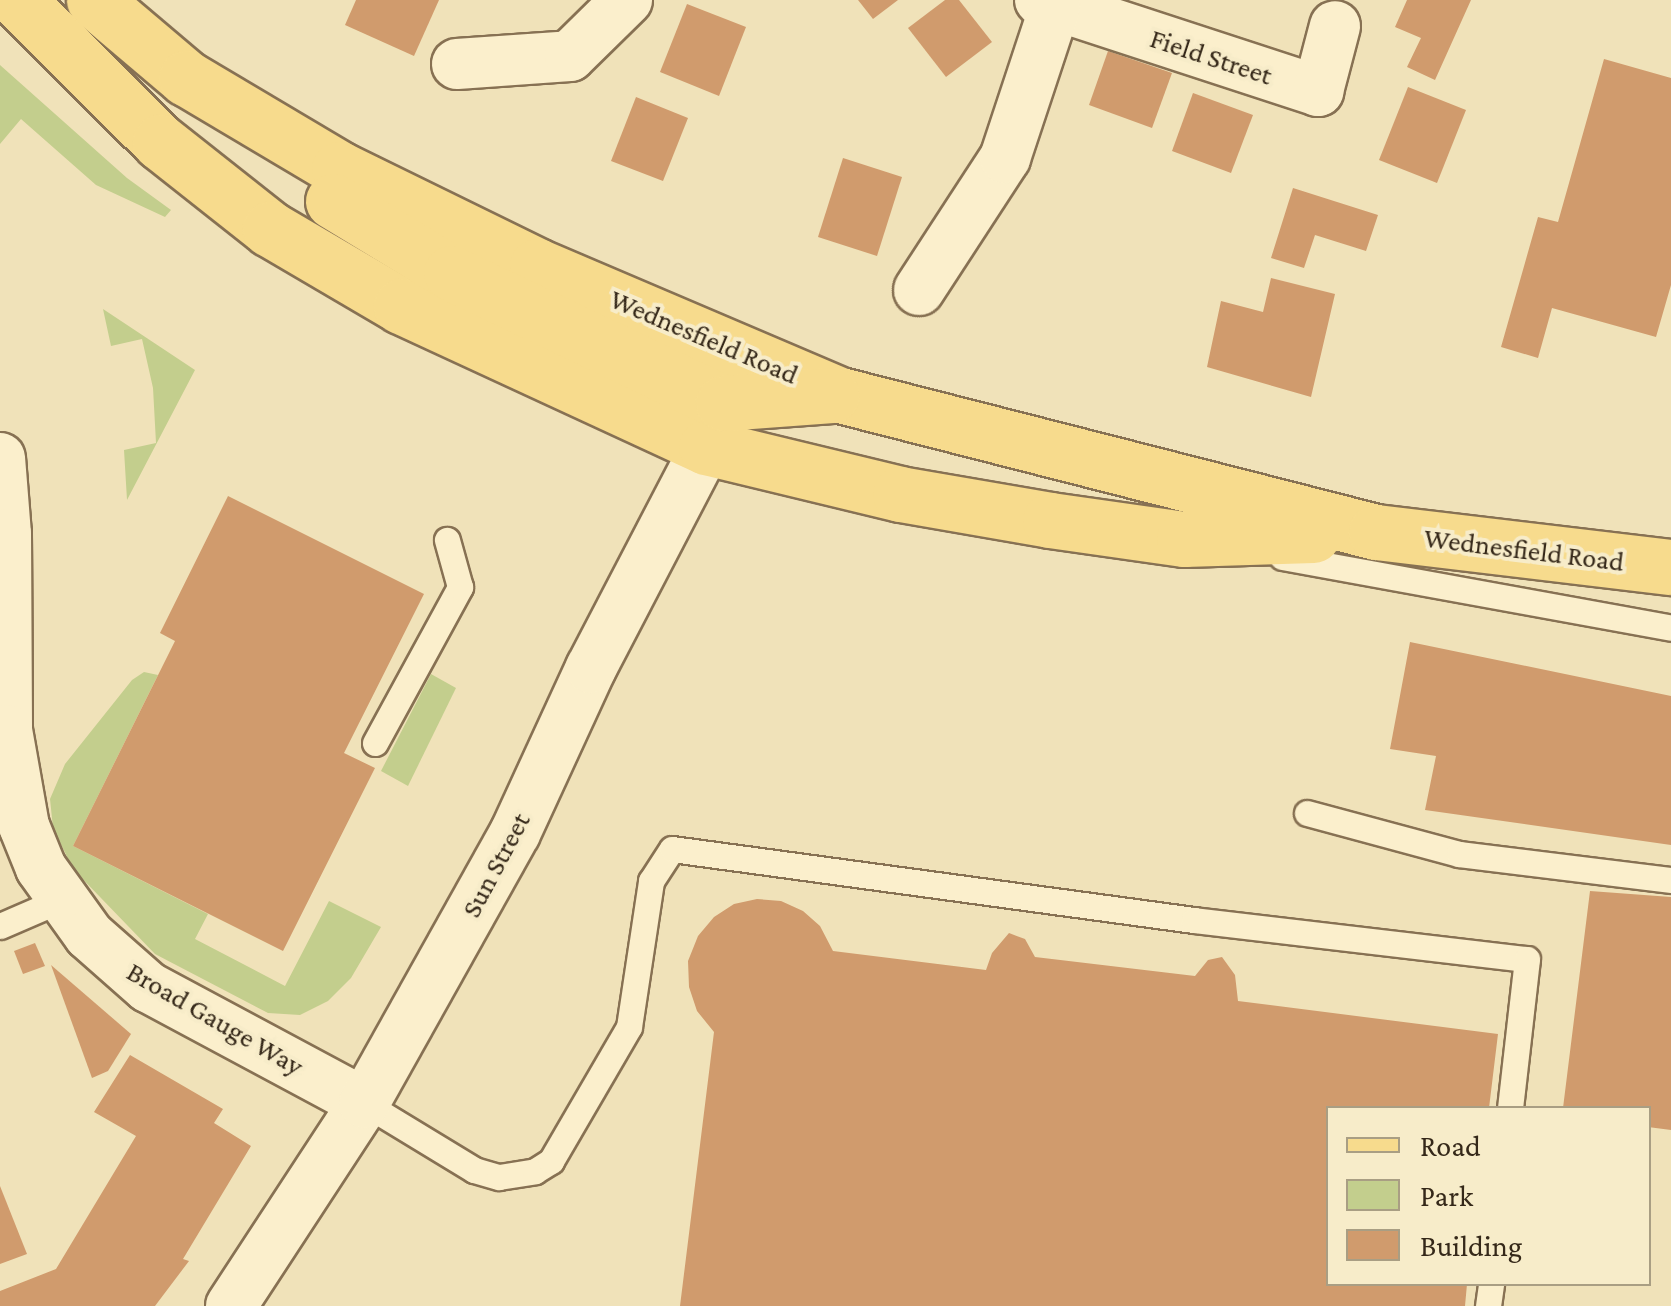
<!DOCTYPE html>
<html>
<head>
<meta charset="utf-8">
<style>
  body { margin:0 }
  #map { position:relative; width:1671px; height:1306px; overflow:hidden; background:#f0e2b9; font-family:"Crimson Pro",serif }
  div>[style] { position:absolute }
  .green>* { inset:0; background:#c3ce8d }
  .building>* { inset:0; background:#d09b6d }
  .roads { filter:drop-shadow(2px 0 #877153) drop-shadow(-2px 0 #877153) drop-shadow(0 2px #877153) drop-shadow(0 -2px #877153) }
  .lane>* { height:25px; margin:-12.5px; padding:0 12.5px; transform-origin:12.5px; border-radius:12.5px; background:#fbefcc }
  .street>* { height:50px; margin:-25px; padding:0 25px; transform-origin:25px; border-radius:25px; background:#fbefcc }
  .primary>* { height:55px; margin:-27.5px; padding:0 27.5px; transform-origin:27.5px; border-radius:27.5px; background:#f7db8d }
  span { translate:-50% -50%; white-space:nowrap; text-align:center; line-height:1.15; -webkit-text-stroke:8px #f7ecc9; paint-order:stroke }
  .street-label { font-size:28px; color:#352819 }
  .legend { position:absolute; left:1326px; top:1106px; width:325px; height:180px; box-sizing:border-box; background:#f7ecc9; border:2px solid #a99e83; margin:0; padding:12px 18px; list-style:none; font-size:30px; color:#352819 }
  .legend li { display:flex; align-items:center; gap:20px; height:50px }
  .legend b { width:50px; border:2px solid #a99e83 }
</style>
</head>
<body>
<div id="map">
  <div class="green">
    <i style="clip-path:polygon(0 65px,127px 178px,171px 210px,165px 217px,96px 185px,21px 119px,0 144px)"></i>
    <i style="clip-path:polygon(103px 309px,195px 370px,127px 500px,124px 450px,156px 443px,153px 388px,142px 339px,111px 346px)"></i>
    <i style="clip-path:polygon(144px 672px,158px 675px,73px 846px,208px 914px,195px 939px,285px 986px,329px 901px,381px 927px,351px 978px,328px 1001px,300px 1015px,268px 1013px,155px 954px,73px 869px,53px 828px,50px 799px,65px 764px,132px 680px)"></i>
    <i style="clip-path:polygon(431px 674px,456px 688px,408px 786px,381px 771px)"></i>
  </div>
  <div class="building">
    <i style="clip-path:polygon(356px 0,439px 0,414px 56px,345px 25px)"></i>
    <i style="clip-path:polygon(858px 0,898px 0,873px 19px)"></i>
    <i style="clip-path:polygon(945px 0,959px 0,992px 42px,946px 77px,908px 28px)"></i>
    <i style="clip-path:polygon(1407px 0,1471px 0,1435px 80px,1407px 67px,1421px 38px,1395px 27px)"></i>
    <i style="clip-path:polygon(687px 4px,746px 27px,719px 96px,660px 72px)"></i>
    <i style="clip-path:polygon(1108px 51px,1172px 73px,1152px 128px,1089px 105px)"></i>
    <i style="clip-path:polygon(1604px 59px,1671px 78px,1671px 285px,1656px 337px,1552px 308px,1538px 358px,1501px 347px,1538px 217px,1558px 222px)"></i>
    <i style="clip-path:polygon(1408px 87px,1466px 110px,1437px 183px,1379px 160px)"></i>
    <i style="clip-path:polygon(1193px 93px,1253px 115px,1231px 173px,1172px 151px)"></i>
    <i style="clip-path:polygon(636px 97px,688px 118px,663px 181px,611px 161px)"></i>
    <i style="clip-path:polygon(843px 158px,902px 177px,877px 256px,818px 237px)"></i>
    <i style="clip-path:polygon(1293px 188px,1378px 215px,1366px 251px,1315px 235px,1304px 268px,1271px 258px)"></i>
    <i style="clip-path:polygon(1271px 278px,1335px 294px,1311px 397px,1207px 367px,1221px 301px,1263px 312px)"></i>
    <i style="clip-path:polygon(228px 496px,424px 594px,344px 753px,375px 768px,283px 951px,73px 846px,175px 641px,160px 633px)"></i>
    <i style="clip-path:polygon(1410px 642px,1671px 696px,1671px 845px,1425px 810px,1436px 756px,1390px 749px)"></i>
    <i style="clip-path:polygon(1590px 891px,1671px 897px,1671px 1130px,1648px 1127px,1648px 1108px,1563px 1108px)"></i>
    <i style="clip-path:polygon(757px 899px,781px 901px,803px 911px,820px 926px,833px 951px,986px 970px,992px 953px,1009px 933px,1025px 939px,1035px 957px,1195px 976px,1208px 960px,1222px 957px,1235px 975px,1238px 1001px,1498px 1034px,1489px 1108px,1328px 1108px,1328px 1284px,1467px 1284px,1465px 1306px,680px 1306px,714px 1032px,697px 1011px,689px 987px,688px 961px,698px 936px,714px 917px,734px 904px)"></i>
    <i style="clip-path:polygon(35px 943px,45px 966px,23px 974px,14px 951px)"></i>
    <i style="clip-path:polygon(51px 965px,131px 1034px,108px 1071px,92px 1078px)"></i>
    <i style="clip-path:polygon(130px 1055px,223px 1109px,214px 1123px,251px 1146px,183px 1259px,189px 1261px,155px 1306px,0 1306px,0 1291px,56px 1269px,136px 1136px,94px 1112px)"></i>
    <i style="clip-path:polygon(0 1186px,27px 1254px,0 1264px)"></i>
  </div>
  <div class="roads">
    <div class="lane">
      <i style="left:1282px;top:557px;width:395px;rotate:10.3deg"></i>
      <i style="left:375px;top:743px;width:178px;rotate:-61.4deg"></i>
      <i style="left:460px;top:587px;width:49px;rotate:-105.5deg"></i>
      <i style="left:1307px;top:813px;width:157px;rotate:15.1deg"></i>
      <i style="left:1459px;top:854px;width:214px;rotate:7deg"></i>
      <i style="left:0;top:926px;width:65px;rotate:-23.4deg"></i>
      <i style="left:364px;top:1103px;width:129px;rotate:31.3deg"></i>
      <i style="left:474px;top:1170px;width:26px;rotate:16deg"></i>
      <i style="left:499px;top:1177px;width:36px;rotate:-9deg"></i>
      <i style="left:535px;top:1171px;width:19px;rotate:-32deg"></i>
      <i style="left:551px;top:1161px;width:155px;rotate:-59.8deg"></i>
      <i style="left:629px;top:1027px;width:148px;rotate:-81.4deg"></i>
      <i style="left:651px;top:881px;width:38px;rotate:-57deg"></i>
      <i style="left:672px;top:849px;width:527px;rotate:7.75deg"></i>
      <i style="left:1194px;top:920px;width:335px;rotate:6.7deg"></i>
      <i style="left:1527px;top:959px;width:150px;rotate:96.5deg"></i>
      <i style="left:1488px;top:1306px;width:22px;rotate:-82deg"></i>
    </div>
    <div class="street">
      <i style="left:1040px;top:0;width:293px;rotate:18.1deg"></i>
      <i style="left:1318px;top:91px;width:67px;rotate:-75.3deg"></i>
      <i style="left:457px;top:64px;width:113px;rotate:-4deg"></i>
      <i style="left:570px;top:56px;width:80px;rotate:-44.5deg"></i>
      <i style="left:919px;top:290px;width:158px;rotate:-56.9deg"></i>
      <i style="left:1005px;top:158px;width:159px;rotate:-71.7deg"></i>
      <i style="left:0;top:458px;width:76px;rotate:85.5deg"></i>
      <i style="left:6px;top:534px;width:196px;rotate:89.7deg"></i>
      <i style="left:7px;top:730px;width:97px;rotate:80deg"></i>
      <i style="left:24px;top:826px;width:45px;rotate:68deg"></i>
      <i style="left:41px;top:868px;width:82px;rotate:54.4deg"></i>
      <i style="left:89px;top:935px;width:79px;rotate:41.4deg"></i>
      <i style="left:148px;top:987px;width:245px;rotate:28.2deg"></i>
      <i style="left:231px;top:1306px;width:243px;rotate:-56.8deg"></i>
      <i style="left:364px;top:1103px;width:309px;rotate:-60.8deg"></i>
      <i style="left:515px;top:833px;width:182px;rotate:-65.3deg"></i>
      <i style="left:591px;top:668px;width:249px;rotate:-62.5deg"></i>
    </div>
    <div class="primary">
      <i style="left:17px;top:0;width:202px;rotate:44.8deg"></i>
      <i style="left:160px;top:142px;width:140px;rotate:38.3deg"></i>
      <i style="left:270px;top:229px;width:152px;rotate:30.4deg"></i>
      <i style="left:401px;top:306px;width:336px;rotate:24.8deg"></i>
      <i style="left:706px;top:447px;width:200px;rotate:13.6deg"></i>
      <i style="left:900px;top:494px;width:152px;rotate:9.8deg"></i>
      <i style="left:1050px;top:520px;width:135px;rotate:8.1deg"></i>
      <i style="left:1184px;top:539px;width:129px;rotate:-1.8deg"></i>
      <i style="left:94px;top:0;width:121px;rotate:40.3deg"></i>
      <i style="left:186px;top:78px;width:178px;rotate:30.7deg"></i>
      <i style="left:339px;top:169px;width:220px;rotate:26.1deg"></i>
      <i style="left:537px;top:266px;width:329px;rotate:23.1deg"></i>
      <i style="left:840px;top:395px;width:553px;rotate:14.34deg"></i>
      <i style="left:1376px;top:532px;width:297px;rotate:6.8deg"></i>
      <i style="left:333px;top:201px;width:138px;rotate:31.4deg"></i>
      <i style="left:451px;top:273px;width:301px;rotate:25.5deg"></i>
      <i style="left:723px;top:403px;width:109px;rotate:-4.2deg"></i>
    </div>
  </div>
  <div class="street-label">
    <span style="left:1211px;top:57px;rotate:18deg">Field Street</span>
    <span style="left:704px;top:337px;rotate:23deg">Wednesfield Road</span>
    <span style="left:1524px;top:550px;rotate:7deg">Wednesfield Road</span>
    <span style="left:496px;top:865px;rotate:-62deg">Sun Street</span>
    <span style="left:215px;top:1019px;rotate:30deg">Broad Gauge Way</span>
  </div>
  <ul class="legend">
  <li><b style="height:12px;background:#f7db8d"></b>Road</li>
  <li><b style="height:28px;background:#c3ce8d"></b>Park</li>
  <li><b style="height:28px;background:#d09b6d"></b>Building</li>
  </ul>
</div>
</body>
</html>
